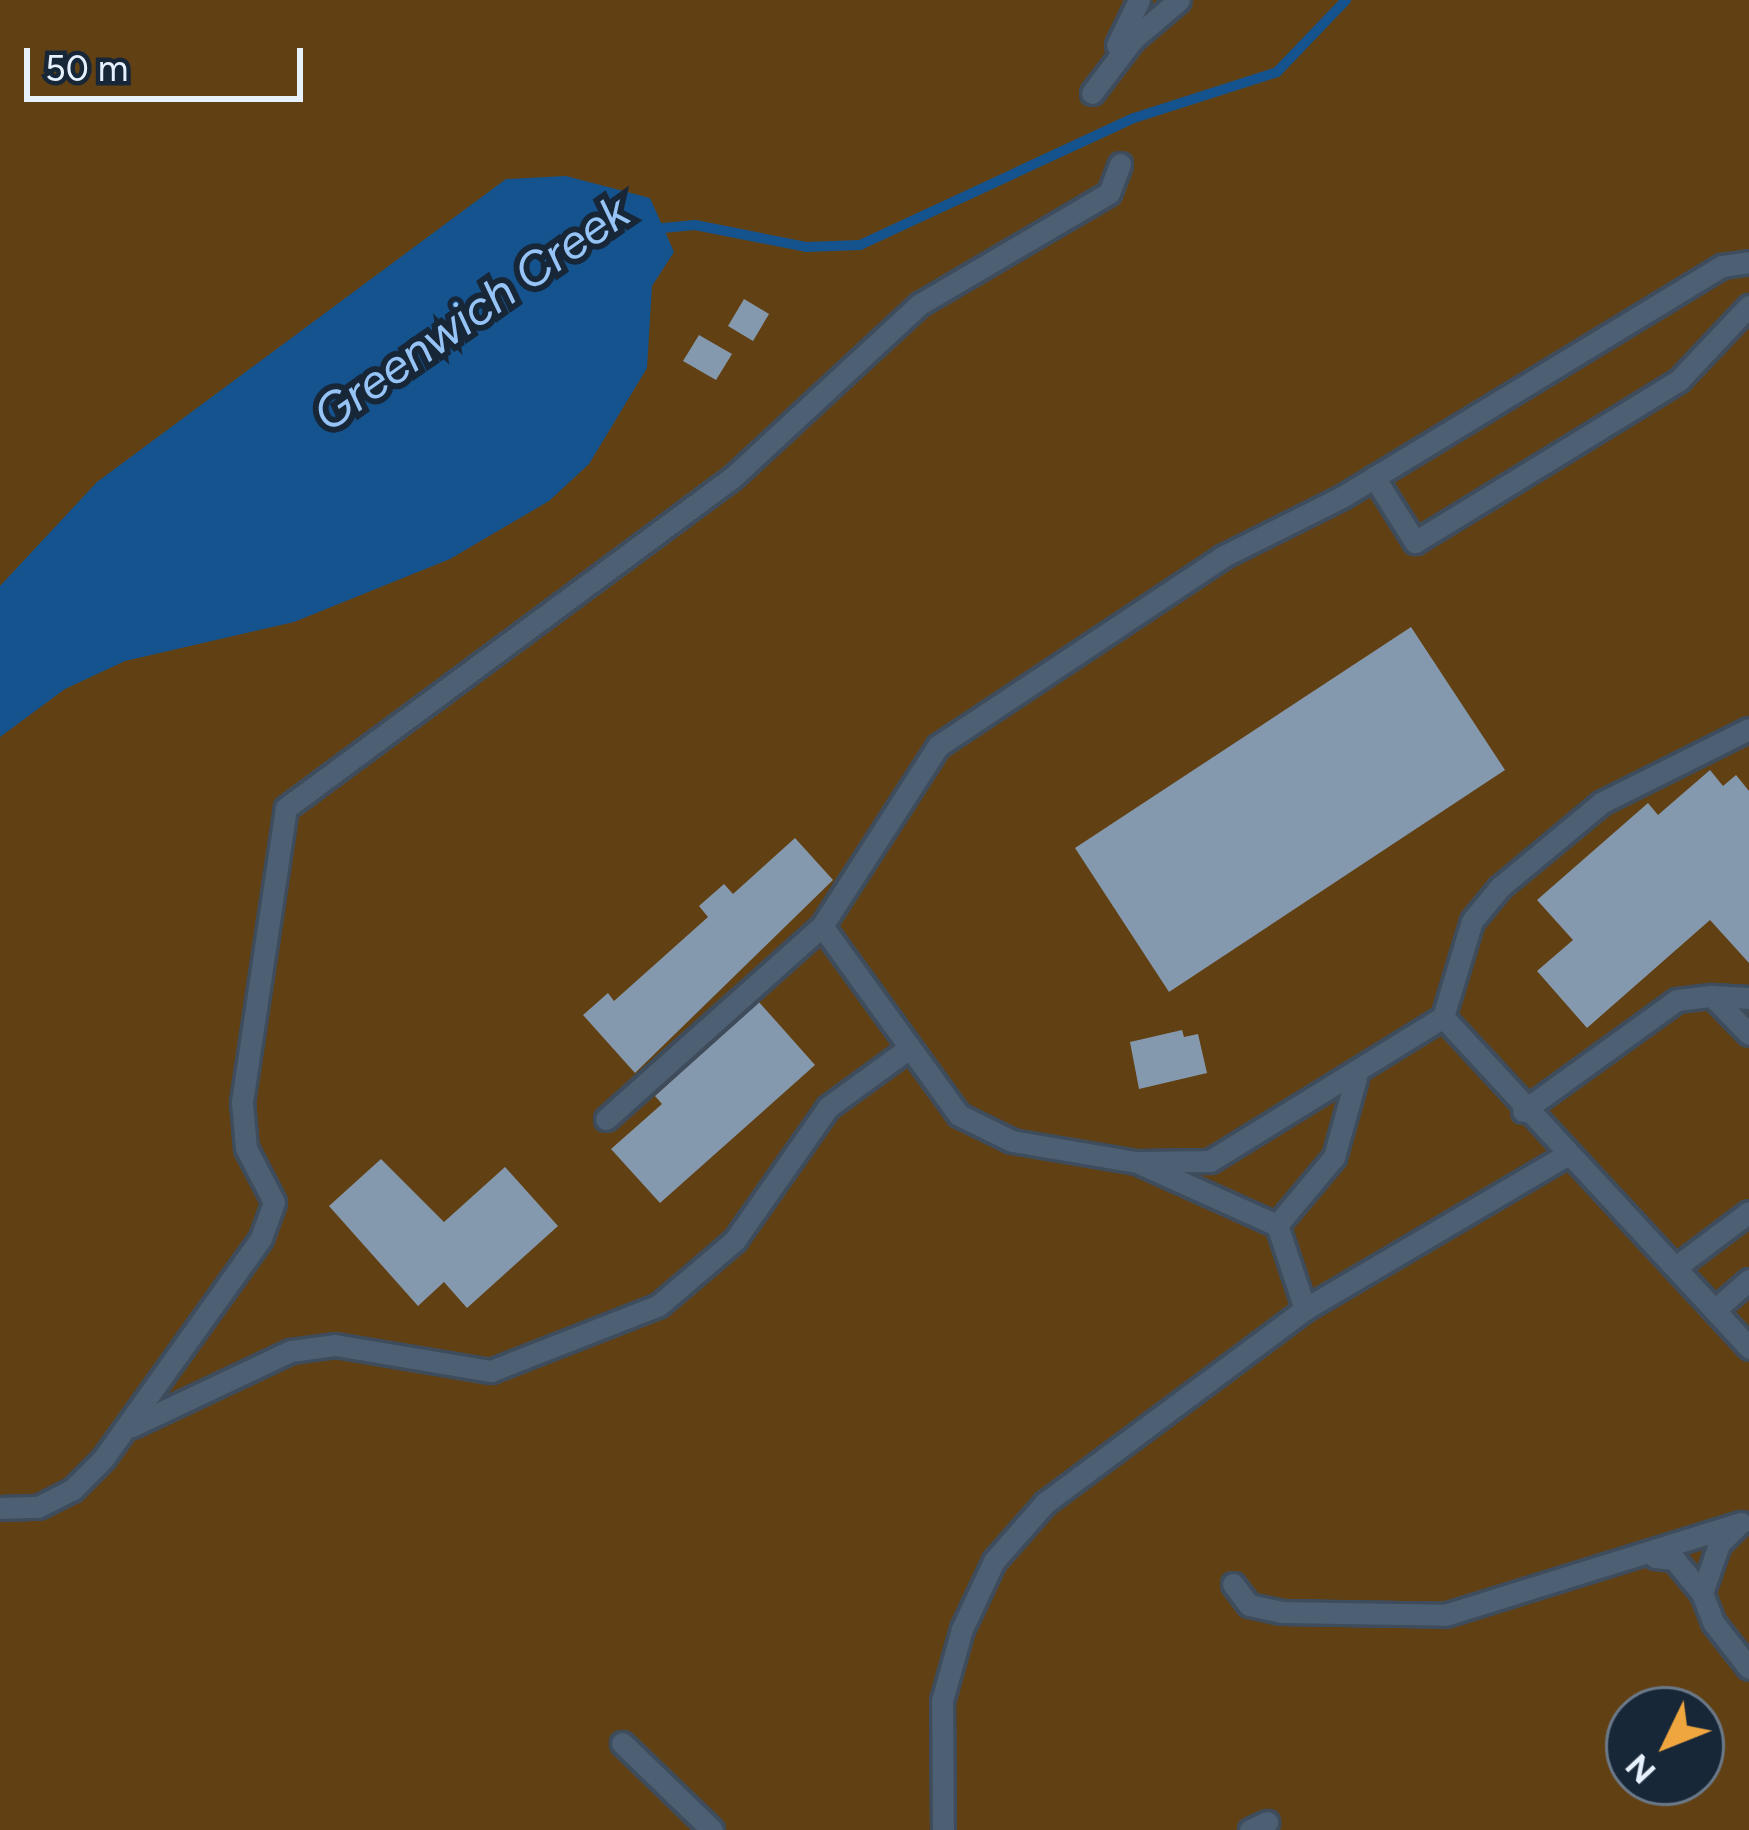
<!DOCTYPE html>
<html>
<head>
<meta charset="utf-8">
<style>
  body { margin:0 }
  #map { position:relative; width:1749px; height:1830px; overflow:hidden; background:#203143; font-family:Figtree,sans-serif }
  div>[style] { position:absolute }
  .green>* { inset:0; background:#614013 }
  .water>* { inset:0; background:#15538e }
  .stream>* { height:10px; margin:-5px; padding:0 5px; transform-origin:5px; border-radius:5px; background:#15538e }
  .building>* { inset:0; background:#8599ae }
  .roads { filter:drop-shadow(3px 0 #3e4c5c) drop-shadow(-3px 0 #3e4c5c) drop-shadow(0 3px #3e4c5c) drop-shadow(0 -3px #3e4c5c) }
  .service>* { height:21px; margin:-10.5px; padding:0 10.5px; transform-origin:10.5px; border-radius:10.5px; background:#4d5f73 }
  span { translate:-50% -50%; white-space:nowrap; text-align:center; line-height:1.15; -webkit-text-stroke:12px #172738; paint-order:stroke }
  .water-label { font-size:48px; color:#97c4f7; font-style:italic }
  .north { position:absolute; left:1605px; top:1686px; width:120px; height:120px; box-sizing:border-box; background:#172738; border:3px solid #6a7887; border-radius:50%; rotate:227deg; font-size:33px; font-weight:700; line-height:48px; text-align:center; color:#e7f1fd }
  .north::after { content:''; display:block; margin:auto; width:42px; height:54px; background:#f0a63f; clip-path:polygon(50% 0,100% 100%,50% 72%,0 100%) }
  .scale { position:absolute; left:24px; top:48px; width:279px; height:54px; box-sizing:border-box; border:6px solid #e7f1fd; border-top:0; padding-left:15px; font-size:36px; line-height:42px; white-space:nowrap; color:#e7f1fd; -webkit-text-stroke:9px #172738; paint-order:stroke }
</style>
</head>
<body>
<div id="map">
  <div class="green">
    <i style="clip-path:polygon(evenodd,0 0,1749px 0,1749px 1830px,0 1830px,0 0,1629px 1710px,1701px 1710px,1701px 1782px,1629px 1782px,1629px 1710px)"></i>
  </div>
  <div class="water">
    <i style="clip-path:polygon(566px 176px,650px 198px,674px 252px,652px 286px,647px 368px,589px 464px,549px 501px,450px 559px,294px 622px,125px 661px,65px 689px,0 737px,0 586px,97px 482px,506px 179px)"></i>
  </div>
  <div class="stream">
    <i style="left:652px;top:229px;width:43px;rotate:-5.3deg"></i>
    <i style="left:695px;top:225px;width:113px;rotate:11.2deg"></i>
    <i style="left:806px;top:247px;width:54px;rotate:-2.1deg"></i>
    <i style="left:860px;top:245px;width:302px;rotate:-24.9deg"></i>
    <i style="left:1134px;top:118px;width:150px;rotate:-17.8deg"></i>
    <i style="left:1277px;top:72px;width:100px;rotate:-46.2deg"></i>
  </div>
  <div class="building">
    <i style="clip-path:polygon(744px 299px,769px 314px,753px 341px,728px 326px)"></i>
    <i style="clip-path:polygon(699px 335px,732px 354px,716px 380px,683px 361px)"></i>
    <i style="clip-path:polygon(1411px 627px,1505px 770px,1169px 992px,1075px 848px)"></i>
    <i style="clip-path:polygon(1710px 770px,1723px 786px,1736px 775px,1749px 791px,1749px 963px,1710px 920px,1587px 1028px,1537px 971px,1573px 940px,1537px 900px,1648px 803px,1658px 815px)"></i>
    <i style="clip-path:polygon(795px 838px,833px 880px,635px 1073px,583px 1015px,608px 993px,614px 1001px,708px 917px,699px 906px,724px 884px,733px 894px)"></i>
    <i style="clip-path:polygon(759px 1002px,815px 1065px,660px 1203px,611px 1149px,662px 1104px,655px 1096px)"></i>
    <i style="clip-path:polygon(1182px 1030px,1184px 1037px,1198px 1034px,1207px 1073px,1139px 1089px,1130px 1042px)"></i>
    <i style="clip-path:polygon(381px 1159px,444px 1222px,505px 1167px,558px 1226px,467px 1308px,444px 1282px,418px 1306px,329px 1206px)"></i>
  </div>
  <div class="roads">
    <div class="service">
      <i style="left:1117px;top:45px;width:50px;rotate:-63.9deg"></i>
      <i style="left:1092px;top:93px;width:68px;rotate:-52.8deg"></i>
      <i style="left:1133px;top:39px;width:60px;rotate:-40.3deg"></i>
      <i style="left:1374px;top:477px;width:77px;rotate:57.8deg"></i>
      <i style="left:1415px;top:542px;width:310px;rotate:-31.5deg"></i>
      <i style="left:1679px;top:380px;width:102px;rotate:-46.6deg"></i>
      <i style="left:822px;top:926px;width:233px;rotate:54.1deg"></i>
      <i style="left:959px;top:1115px;width:59px;rotate:26.1deg"></i>
      <i style="left:1012px;top:1141px;width:126px;rotate:9.6deg"></i>
      <i style="left:1136px;top:1162px;width:74px;rotate:-0.8deg"></i>
      <i style="left:1210px;top:1161px;width:274px;rotate:-31.7deg"></i>
      <i style="left:1443px;top:1017px;width:451px;rotate:47.2deg"></i>
      <i style="left:1712px;top:996px;width:37px;rotate:3deg"></i>
      <i style="left:1443px;top:1017px;width:100px;rotate:-73.2deg"></i>
      <i style="left:1472px;top:921px;width:44px;rotate:-50.5deg"></i>
      <i style="left:1500px;top:887px;width:131px;rotate:-39.7deg"></i>
      <i style="left:1601px;top:803px;width:165px;rotate:-26.6deg"></i>
      <i style="left:1523px;top:1111px;width:190px;rotate:-35.8deg"></i>
      <i style="left:1677px;top:1000px;width:35px;rotate:-7deg"></i>
      <i style="left:1712px;top:996px;width:53px;rotate:45.8deg"></i>
      <i style="left:606px;top:1119px;width:290px;rotate:-41.8deg"></i>
      <i style="left:822px;top:926px;width:214px;rotate:-57.2deg"></i>
      <i style="left:938px;top:746px;width:341px;rotate:-33.6deg"></i>
      <i style="left:1222px;top:557px;width:134px;rotate:-26.6deg"></i>
      <i style="left:1342px;top:497px;width:445px;rotate:-31.3deg"></i>
      <i style="left:1722px;top:266px;width:27px;rotate:-8deg"></i>
      <i style="left:1141px;top:1164px;width:149px;rotate:24.2deg"></i>
      <i style="left:1277px;top:1225px;width:89px;rotate:-50deg"></i>
      <i style="left:1334px;top:1157px;width:82px;rotate:-74.4deg"></i>
      <i style="left:1277px;top:1225px;width:89px;rotate:71.6deg"></i>
      <i style="left:1680px;top:1264px;width:86px;rotate:-37deg"></i>
      <i style="left:1717px;top:1308px;width:43px;rotate:-41.2deg"></i>
      <i style="left:132px;top:1426px;width:176px;rotate:-25.3deg"></i>
      <i style="left:291px;top:1351px;width:44px;rotate:-7.8deg"></i>
      <i style="left:335px;top:1345px;width:158px;rotate:9.5deg"></i>
      <i style="left:491px;top:1371px;width:180px;rotate:-21.4deg"></i>
      <i style="left:659px;top:1305px;width:100px;rotate:-40.5deg"></i>
      <i style="left:735px;top:1240px;width:162px;rotate:-55deg"></i>
      <i style="left:828px;top:1107px;width:95px;rotate:-36deg"></i>
      <i style="left:0;top:1508px;width:38px;rotate:-2deg"></i>
      <i style="left:38px;top:1507px;width:38px;rotate:-27deg"></i>
      <i style="left:72px;top:1490px;width:44px;rotate:-45deg"></i>
      <i style="left:103px;top:1459px;width:272px;rotate:-54.4deg"></i>
      <i style="left:261px;top:1238px;width:38px;rotate:-70deg"></i>
      <i style="left:274px;top:1202px;width:61px;rotate:-117.4deg"></i>
      <i style="left:246px;top:1148px;width:46px;rotate:-95deg"></i>
      <i style="left:242px;top:1102px;width:297px;rotate:-81.5deg"></i>
      <i style="left:286px;top:808px;width:556px;rotate:-36.52deg"></i>
      <i style="left:733px;top:477px;width:255px;rotate:-42.8deg"></i>
      <i style="left:920px;top:304px;width:219px;rotate:-30.4deg"></i>
      <i style="left:1109px;top:193px;width:31px;rotate:-69deg"></i>
      <i style="left:1737px;top:1526px;width:25px;rotate:135deg"></i>
      <i style="left:1719px;top:1544px;width:52px;rotate:109.1deg"></i>
      <i style="left:1702px;top:1593px;width:31px;rotate:69deg"></i>
      <i style="left:1713px;top:1622px;width:58px;rotate:52deg"></i>
      <i style="left:1655px;top:1557px;width:19px;rotate:6deg"></i>
      <i style="left:1674px;top:1559px;width:44px;rotate:50.5deg"></i>
      <i style="left:1233px;top:1584px;width:26px;rotate:53deg"></i>
      <i style="left:1249px;top:1605px;width:33px;rotate:12deg"></i>
      <i style="left:1281px;top:1612px;width:164px;rotate:1deg"></i>
      <i style="left:1445px;top:1615px;width:310px;rotate:-17.3deg"></i>
      <i style="left:622px;top:1743px;width:125px;rotate:44deg"></i>
      <i style="left:943px;top:1830px;width:129px;rotate:-90.4deg"></i>
      <i style="left:942px;top:1701px;width:75px;rotate:-74.5deg"></i>
      <i style="left:962px;top:1629px;width:75px;rotate:-64.8deg"></i>
      <i style="left:994px;top:1561px;width:77px;rotate:-48.7deg"></i>
      <i style="left:1045px;top:1503px;width:324px;rotate:-36.7deg"></i>
      <i style="left:1305px;top:1309px;width:303px;rotate:-30.5deg"></i>
      <i style="left:1250px;top:1830px;width:19px;rotate:-25deg"></i>
    </div>
  </div>
  <div class="water-label">
    <span style="left:471px;top:313px;rotate:-35deg">Greenwich Creek</span>
  </div>
  <div class="north">N</div>
  <div class="scale">50 m</div>
</div>
</body>
</html>
